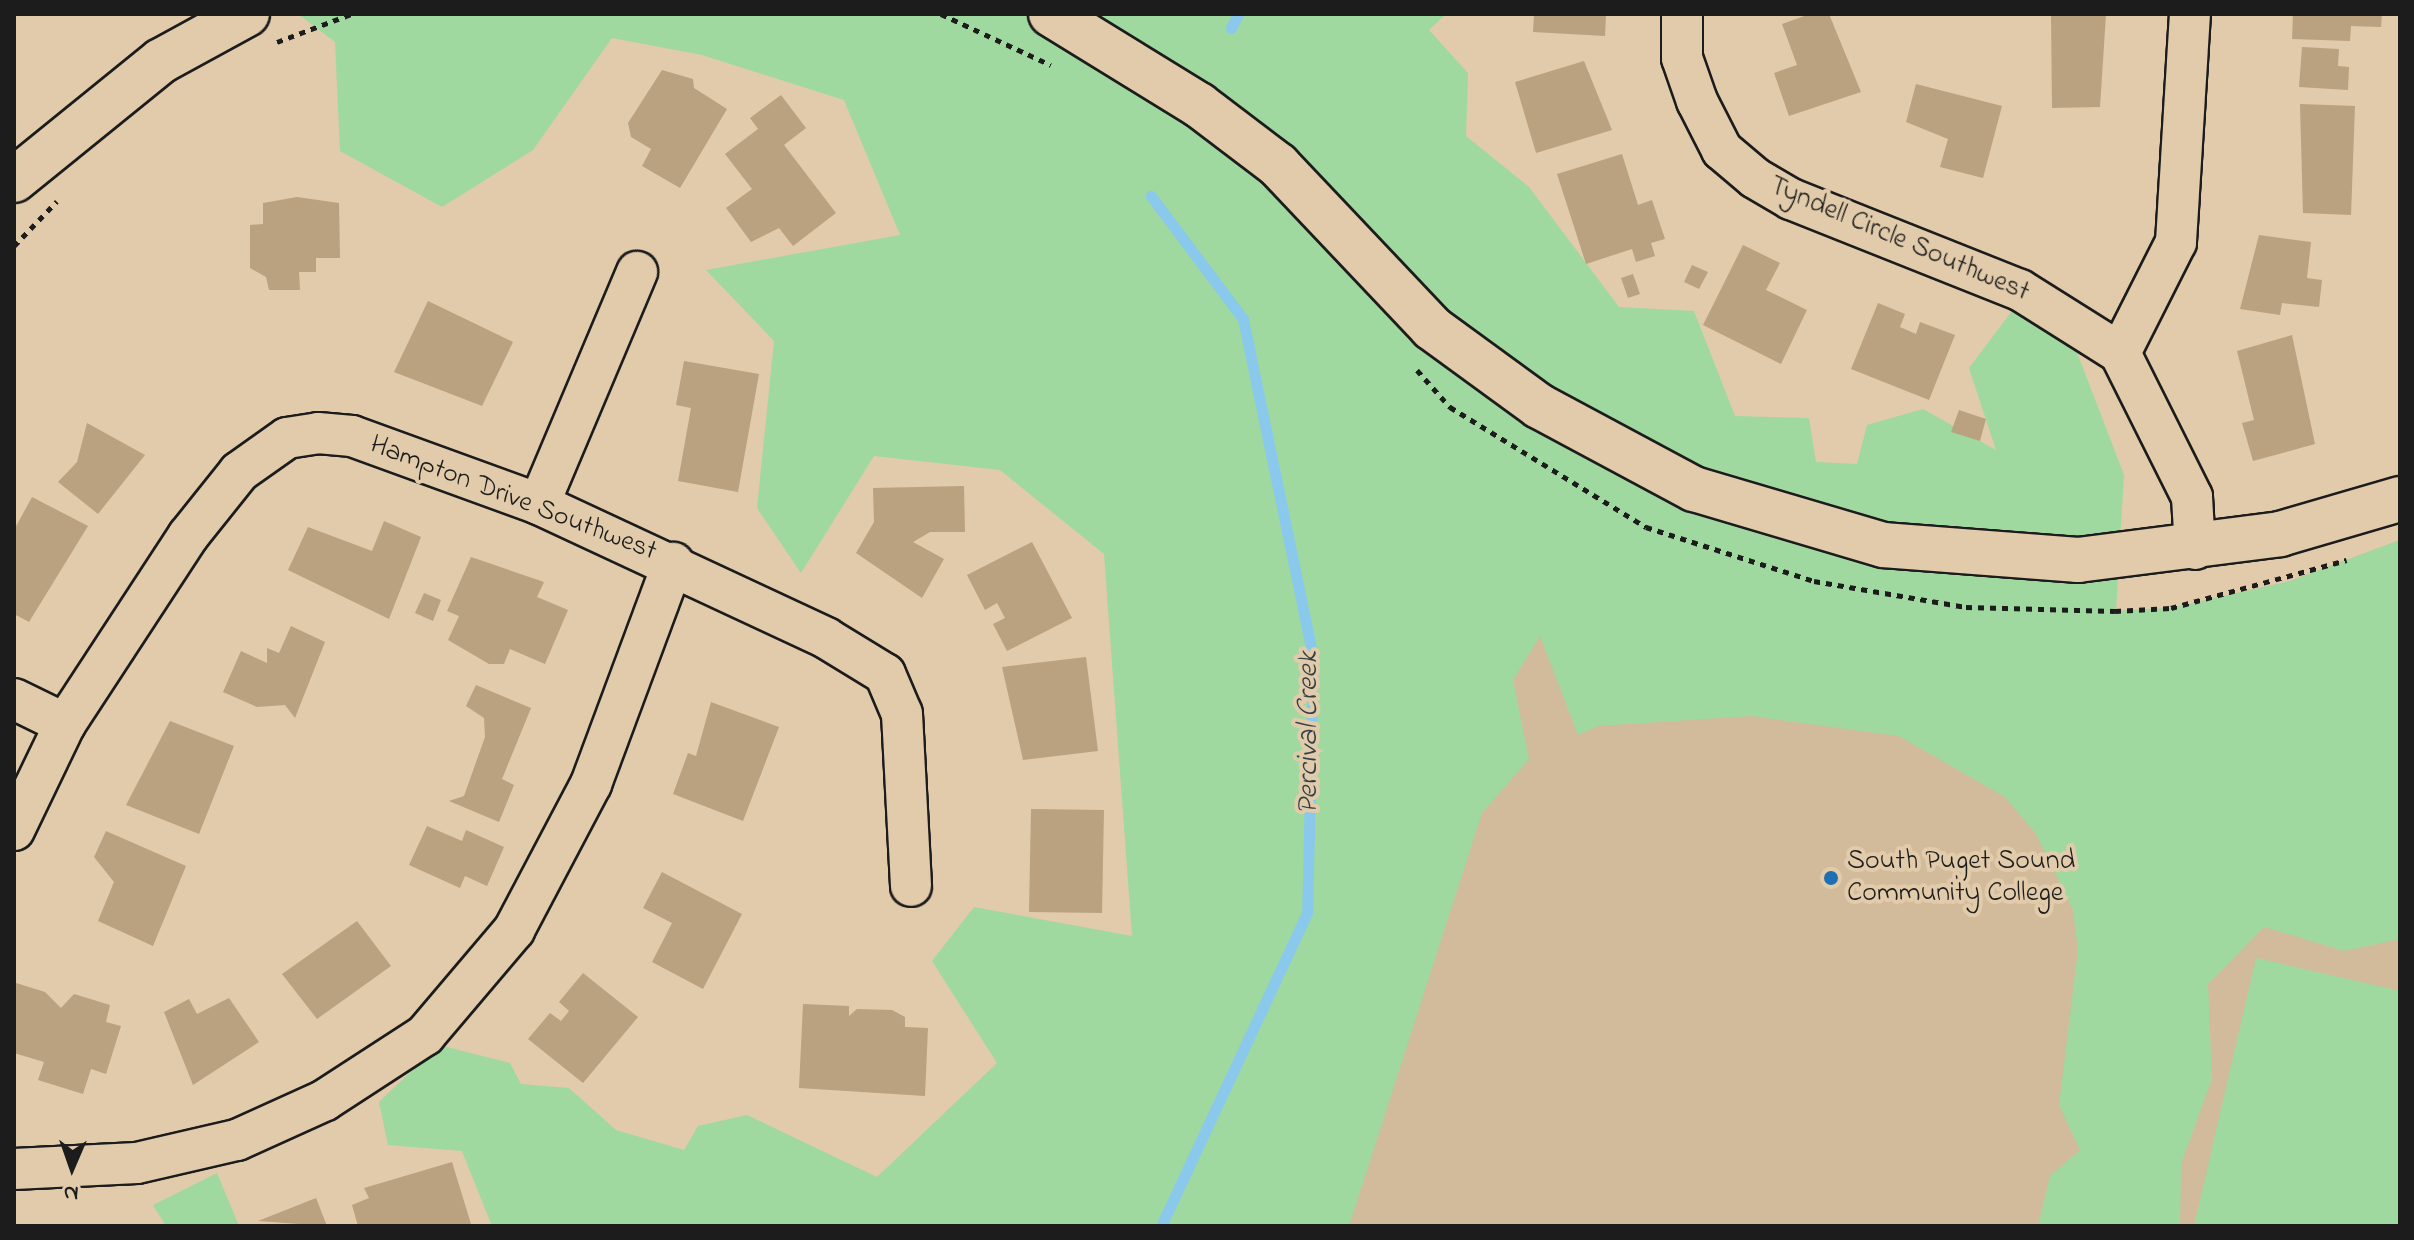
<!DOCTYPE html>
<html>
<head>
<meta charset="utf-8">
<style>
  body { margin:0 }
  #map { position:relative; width:2414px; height:1240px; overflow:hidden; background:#e1cbaa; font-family:"Indie Flower",sans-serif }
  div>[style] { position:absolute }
  .built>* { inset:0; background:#d1bb9a }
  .green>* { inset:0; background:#9fd9a0 }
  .stream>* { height:11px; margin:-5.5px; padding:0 5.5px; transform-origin:5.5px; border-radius:5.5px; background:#8ac9eb }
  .building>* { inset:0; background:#baa17f }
  .path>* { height:5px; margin-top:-2.5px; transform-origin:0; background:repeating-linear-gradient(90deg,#1c1c1c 0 6px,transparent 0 12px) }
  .roads { filter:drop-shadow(2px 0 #1c1c1c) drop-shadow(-2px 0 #1c1c1c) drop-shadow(0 2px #1c1c1c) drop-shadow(0 -2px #1c1c1c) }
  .minor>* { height:40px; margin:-20px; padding:0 20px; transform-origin:20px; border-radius:20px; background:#e1cbaa }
  .tertiary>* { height:44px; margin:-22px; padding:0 22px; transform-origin:22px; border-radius:22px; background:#e1cbaa }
  .dots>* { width:22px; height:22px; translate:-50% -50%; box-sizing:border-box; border:4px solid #e1cbaa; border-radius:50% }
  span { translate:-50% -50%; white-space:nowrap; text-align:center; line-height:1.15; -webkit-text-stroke:8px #e1cbaa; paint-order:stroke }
  .street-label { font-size:28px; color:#1c1c1c }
  .poi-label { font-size:28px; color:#1c1c1c }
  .left { translate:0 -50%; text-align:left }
  .water-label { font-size:30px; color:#323f45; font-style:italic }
  .frame { position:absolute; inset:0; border:16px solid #1c1c1c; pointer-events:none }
  .north { position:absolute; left:32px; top:1128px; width:80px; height:80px; -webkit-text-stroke:6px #e1cbaa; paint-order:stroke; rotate:182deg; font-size:22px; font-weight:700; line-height:32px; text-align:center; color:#1c1c1c }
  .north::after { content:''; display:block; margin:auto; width:28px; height:36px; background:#1c1c1c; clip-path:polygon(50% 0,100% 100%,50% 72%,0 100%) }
</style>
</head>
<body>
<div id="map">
  <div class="built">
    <i style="clip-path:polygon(1278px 211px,2115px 611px,2171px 608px,2290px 581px,2400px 540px,2400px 1226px,1232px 1226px)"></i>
  </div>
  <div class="green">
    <i style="clip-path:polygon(298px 14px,1446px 14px,1429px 30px,1468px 73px,1466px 136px,1529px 187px,1619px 307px,1694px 311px,1735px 416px,1809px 418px,1816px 462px,1857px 464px,1867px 425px,1923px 409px,1996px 450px,1969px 368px,2015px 307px,2075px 347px,2124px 475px,2116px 611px,2171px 608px,2290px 581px,2400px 540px,2400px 939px,2344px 951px,2264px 927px,2208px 984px,2212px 1079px,2181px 1164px,2180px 1226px,2038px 1226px,2050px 1176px,2080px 1150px,2059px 1105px,2078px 950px,2073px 910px,2036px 834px,2005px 797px,1899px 736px,1751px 716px,1598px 726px,1578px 735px,1540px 636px,1513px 680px,1529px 759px,1482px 813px,1349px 1226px,492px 1226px,462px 1151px,388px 1145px,379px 1102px,439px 1045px,510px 1063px,521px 1084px,569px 1088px,616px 1130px,684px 1150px,698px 1126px,747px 1115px,877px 1177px,997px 1063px,932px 961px,974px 907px,1132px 936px,1104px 554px,1000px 470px,874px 456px,801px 573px,757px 508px,774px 341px,706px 270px,900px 235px,844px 100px,702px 55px,612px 38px,533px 150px,442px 207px,340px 151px,335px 42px)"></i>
    <i style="clip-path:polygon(2256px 958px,2400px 991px,2400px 1226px,2194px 1226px)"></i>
    <i style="clip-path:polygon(217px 1173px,239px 1226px,166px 1226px,153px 1205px)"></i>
  </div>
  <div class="stream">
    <i style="left:1231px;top:28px;width:16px;rotate:-63deg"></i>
    <i style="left:1151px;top:196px;width:154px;rotate:53.2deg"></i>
    <i style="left:1243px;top:319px;width:345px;rotate:78.3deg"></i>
    <i style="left:1313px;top:657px;width:256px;rotate:91.3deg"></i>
    <i style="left:1307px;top:913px;width:345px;rotate:115deg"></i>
  </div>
  <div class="building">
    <i style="clip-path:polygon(1534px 14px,1606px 14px,1605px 36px,1533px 32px)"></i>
    <i style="clip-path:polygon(1810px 14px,1829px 14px,1861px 92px,1789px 116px,1774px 73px,1797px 65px,1782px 24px)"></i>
    <i style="clip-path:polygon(2051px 14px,2106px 14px,2100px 107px,2052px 108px)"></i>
    <i style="clip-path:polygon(2293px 14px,2382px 14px,2381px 27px,2351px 26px,2350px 41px,2292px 39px)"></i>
    <i style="clip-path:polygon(2302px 47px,2339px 49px,2338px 66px,2349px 67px,2348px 90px,2299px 87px)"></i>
    <i style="clip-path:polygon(1584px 61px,1612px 130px,1536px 153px,1515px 82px)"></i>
    <i style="clip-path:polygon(662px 70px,693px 79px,694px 88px,727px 109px,680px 188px,642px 166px,651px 149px,631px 137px,628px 123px)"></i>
    <i style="clip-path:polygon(1916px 84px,2002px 106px,1983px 178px,1940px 167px,1948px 139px,1906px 122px)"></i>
    <i style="clip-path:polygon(781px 95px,806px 128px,784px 145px,836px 213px,793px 246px,779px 228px,751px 242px,726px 208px,752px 189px,725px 154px,758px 129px,750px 118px)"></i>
    <i style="clip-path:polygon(2300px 104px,2355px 106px,2351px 215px,2303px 213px)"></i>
    <i style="clip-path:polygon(1622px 154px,1638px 205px,1652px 200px,1665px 239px,1651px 243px,1655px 256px,1636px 262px,1632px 249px,1586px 264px,1557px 174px)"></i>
    <i style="clip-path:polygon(297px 197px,339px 203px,340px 258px,316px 258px,316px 272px,299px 272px,300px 290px,269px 290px,266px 277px,250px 268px,250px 225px,263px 224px,263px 203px)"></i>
    <i style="clip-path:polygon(2259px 235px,2311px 242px,2307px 278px,2322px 280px,2319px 307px,2282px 303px,2280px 315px,2240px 309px)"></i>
    <i style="clip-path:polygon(1743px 245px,1780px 263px,1766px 290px,1807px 310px,1781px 364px,1703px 325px)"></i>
    <i style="clip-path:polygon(1692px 265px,1708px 272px,1699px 289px,1684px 282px)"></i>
    <i style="clip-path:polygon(1633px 274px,1640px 294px,1628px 298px,1621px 278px)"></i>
    <i style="clip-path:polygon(428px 301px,513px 342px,482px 406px,394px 372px)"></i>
    <i style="clip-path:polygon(1878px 303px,1905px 314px,1900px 327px,1916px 334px,1920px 322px,1955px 335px,1929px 400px,1851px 369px)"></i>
    <i style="clip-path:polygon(2292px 335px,2315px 444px,2253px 461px,2242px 423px,2254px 420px,2237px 351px)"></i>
    <i style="clip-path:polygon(684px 361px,759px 374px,738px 492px,678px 481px,691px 408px,676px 405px)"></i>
    <i style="clip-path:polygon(1959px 410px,1986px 419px,1980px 441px,1951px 432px)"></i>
    <i style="clip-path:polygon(87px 423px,145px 455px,98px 514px,58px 482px,77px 462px)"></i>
    <i style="clip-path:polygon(964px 486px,965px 532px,930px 532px,913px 542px,944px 559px,922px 598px,856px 553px,874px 522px,873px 488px)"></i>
    <i style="clip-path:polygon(32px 497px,88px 526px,29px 622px,14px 614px,14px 530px)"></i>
    <i style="clip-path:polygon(384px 521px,421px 537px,389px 619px,288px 570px,308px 527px,372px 551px)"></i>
    <i style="clip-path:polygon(1032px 542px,1072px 618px,1007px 651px,993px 624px,1005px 618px,997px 603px,985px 610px,967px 575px)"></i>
    <i style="clip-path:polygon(471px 557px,544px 582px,537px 597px,568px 610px,545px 664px,510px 649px,504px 664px,489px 664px,448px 640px,459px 616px,447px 611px)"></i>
    <i style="clip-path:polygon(424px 593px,441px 600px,433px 621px,415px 613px)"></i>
    <i style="clip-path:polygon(291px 626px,325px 642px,295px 718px,285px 705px,257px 707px,223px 692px,241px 651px,267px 663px,267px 648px,279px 653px)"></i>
    <i style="clip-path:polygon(1086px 657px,1098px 751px,1023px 760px,1002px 667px)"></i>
    <i style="clip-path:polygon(476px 685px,531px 708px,502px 779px,514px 785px,499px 822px,449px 801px,464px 796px,485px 737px,484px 718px,466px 706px)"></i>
    <i style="clip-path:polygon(711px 702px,779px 727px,743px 821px,673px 794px,688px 753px,696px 756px)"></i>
    <i style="clip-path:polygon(170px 721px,234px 746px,199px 834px,126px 805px)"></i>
    <i style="clip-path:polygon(1031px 809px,1104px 810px,1102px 913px,1029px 912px)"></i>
    <i style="clip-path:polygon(427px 826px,462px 841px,466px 830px,504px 847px,487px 886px,465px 876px,460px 888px,409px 865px)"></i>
    <i style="clip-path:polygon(106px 831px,186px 866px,153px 946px,98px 921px,114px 882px,94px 857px)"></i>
    <i style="clip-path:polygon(662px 872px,742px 914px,703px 989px,652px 962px,672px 923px,643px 908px)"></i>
    <i style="clip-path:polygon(357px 921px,391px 966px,317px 1019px,282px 974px)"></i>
    <i style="clip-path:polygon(583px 973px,638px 1017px,583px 1083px,528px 1039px,550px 1013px,561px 1021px,569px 1011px,559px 1002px)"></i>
    <i style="clip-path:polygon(16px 983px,45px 992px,61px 1008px,74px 994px,110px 1005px,106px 1022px,121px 1026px,106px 1074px,91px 1069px,83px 1094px,38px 1080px,44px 1062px,14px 1053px)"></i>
    <i style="clip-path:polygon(229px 998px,259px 1042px,193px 1085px,164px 1012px,189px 999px,197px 1014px)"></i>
    <i style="clip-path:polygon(803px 1004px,849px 1006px,849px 1016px,857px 1009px,892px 1010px,905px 1017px,905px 1027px,928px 1028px,925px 1096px,799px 1088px)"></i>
    <i style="clip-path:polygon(452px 1162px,471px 1224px,358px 1226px,352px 1205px,369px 1198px,364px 1188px)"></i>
    <i style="clip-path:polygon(316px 1198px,327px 1226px,258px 1221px)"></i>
  </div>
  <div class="path">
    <i style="left:941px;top:14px;width:121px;rotate:24.9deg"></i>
    <i style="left:277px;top:42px;width:79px;rotate:-20.7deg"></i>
    <i style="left:14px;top:246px;width:62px;rotate:-46.3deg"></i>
    <i style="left:1417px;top:370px;width:50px;rotate:48.3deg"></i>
    <i style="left:1450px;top:407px;width:230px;rotate:31.5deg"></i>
    <i style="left:1646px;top:527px;width:176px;rotate:17.8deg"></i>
    <i style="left:1814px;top:581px;width:154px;rotate:9.7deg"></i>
    <i style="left:1966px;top:607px;width:149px;rotate:1.5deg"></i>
    <i style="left:2115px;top:611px;width:56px;rotate:-3.1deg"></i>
    <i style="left:2171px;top:608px;width:182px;rotate:-15.3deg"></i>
  </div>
  <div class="roads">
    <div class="minor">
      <i style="left:1682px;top:14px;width:44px;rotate:90deg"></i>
      <i style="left:1682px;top:58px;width:46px;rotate:70.8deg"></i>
      <i style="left:1697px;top:101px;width:55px;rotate:63deg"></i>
      <i style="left:1722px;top:150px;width:43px;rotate:40.3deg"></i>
      <i style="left:1755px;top:178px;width:42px;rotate:30.3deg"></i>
      <i style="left:1791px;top:199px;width:246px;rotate:21.7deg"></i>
      <i style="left:2020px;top:290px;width:118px;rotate:32.2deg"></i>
      <i style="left:2120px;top:353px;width:161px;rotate:63.4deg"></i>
      <i style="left:2192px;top:497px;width:52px;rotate:86.7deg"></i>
      <i style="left:2120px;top:353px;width:124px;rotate:-63.2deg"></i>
      <i style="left:2176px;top:242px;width:228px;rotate:-86.5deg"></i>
      <i style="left:539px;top:504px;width:252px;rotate:-67.1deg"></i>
      <i style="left:14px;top:699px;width:57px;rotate:26.1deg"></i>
      <i style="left:14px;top:830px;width:118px;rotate:-64.3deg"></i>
      <i style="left:65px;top:724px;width:225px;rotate:-56.8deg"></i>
      <i style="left:188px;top:536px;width:82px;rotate:-51.4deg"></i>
      <i style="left:239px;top:472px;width:59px;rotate:-35.3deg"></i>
      <i style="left:287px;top:438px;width:31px;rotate:-9deg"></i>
      <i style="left:318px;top:433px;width:34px;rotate:5deg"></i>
      <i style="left:352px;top:436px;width:199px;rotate:20deg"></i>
      <i style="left:539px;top:504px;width:317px;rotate:25deg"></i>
      <i style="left:826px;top:638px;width:69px;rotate:31.4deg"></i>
      <i style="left:885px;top:674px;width:43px;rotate:67deg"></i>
      <i style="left:902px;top:714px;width:172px;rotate:87deg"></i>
      <i style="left:14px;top:1169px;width:123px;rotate:-2.8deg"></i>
      <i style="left:137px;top:1163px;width:103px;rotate:-13deg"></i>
      <i style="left:237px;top:1140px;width:97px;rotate:-24.4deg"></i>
      <i style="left:325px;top:1100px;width:119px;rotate:-33deg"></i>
      <i style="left:425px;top:1035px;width:138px;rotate:-49.7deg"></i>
      <i style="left:514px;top:930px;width:165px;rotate:-62.2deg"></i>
      <i style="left:591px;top:784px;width:236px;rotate:-69.6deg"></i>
    </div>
    <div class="tertiary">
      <i style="left:1051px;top:14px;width:174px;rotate:31.6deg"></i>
      <i style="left:1199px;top:105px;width:99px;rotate:37.2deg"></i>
      <i style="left:1278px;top:165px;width:224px;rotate:46.6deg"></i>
      <i style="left:1432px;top:328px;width:132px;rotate:36.1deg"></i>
      <i style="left:1539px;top:406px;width:176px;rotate:28.2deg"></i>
      <i style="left:1694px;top:489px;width:197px;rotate:16.5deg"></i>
      <i style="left:1883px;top:545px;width:196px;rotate:4.4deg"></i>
      <i style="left:2078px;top:560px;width:204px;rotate:-7.3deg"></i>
      <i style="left:2280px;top:534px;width:125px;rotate:-16.3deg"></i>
      <i style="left:14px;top:180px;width:189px;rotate:-39deg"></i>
      <i style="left:161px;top:61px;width:98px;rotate:-28.7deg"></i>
    </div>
  </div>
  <div class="dots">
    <i style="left:1831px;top:878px;background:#1f6fb2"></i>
  </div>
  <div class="street-label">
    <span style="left:1899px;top:240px;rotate:23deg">Tyndell Circle Southwest</span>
    <span style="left:513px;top:499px;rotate:21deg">Hampton Drive Southwest</span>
  </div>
  <div class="poi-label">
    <span class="left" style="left:1847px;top:878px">South Puget Sound<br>Community College</span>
  </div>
  <div class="water-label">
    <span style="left:1309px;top:733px;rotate:-90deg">Percival Creek</span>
  </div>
  <div class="frame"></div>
  <div class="north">N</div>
</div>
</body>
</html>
